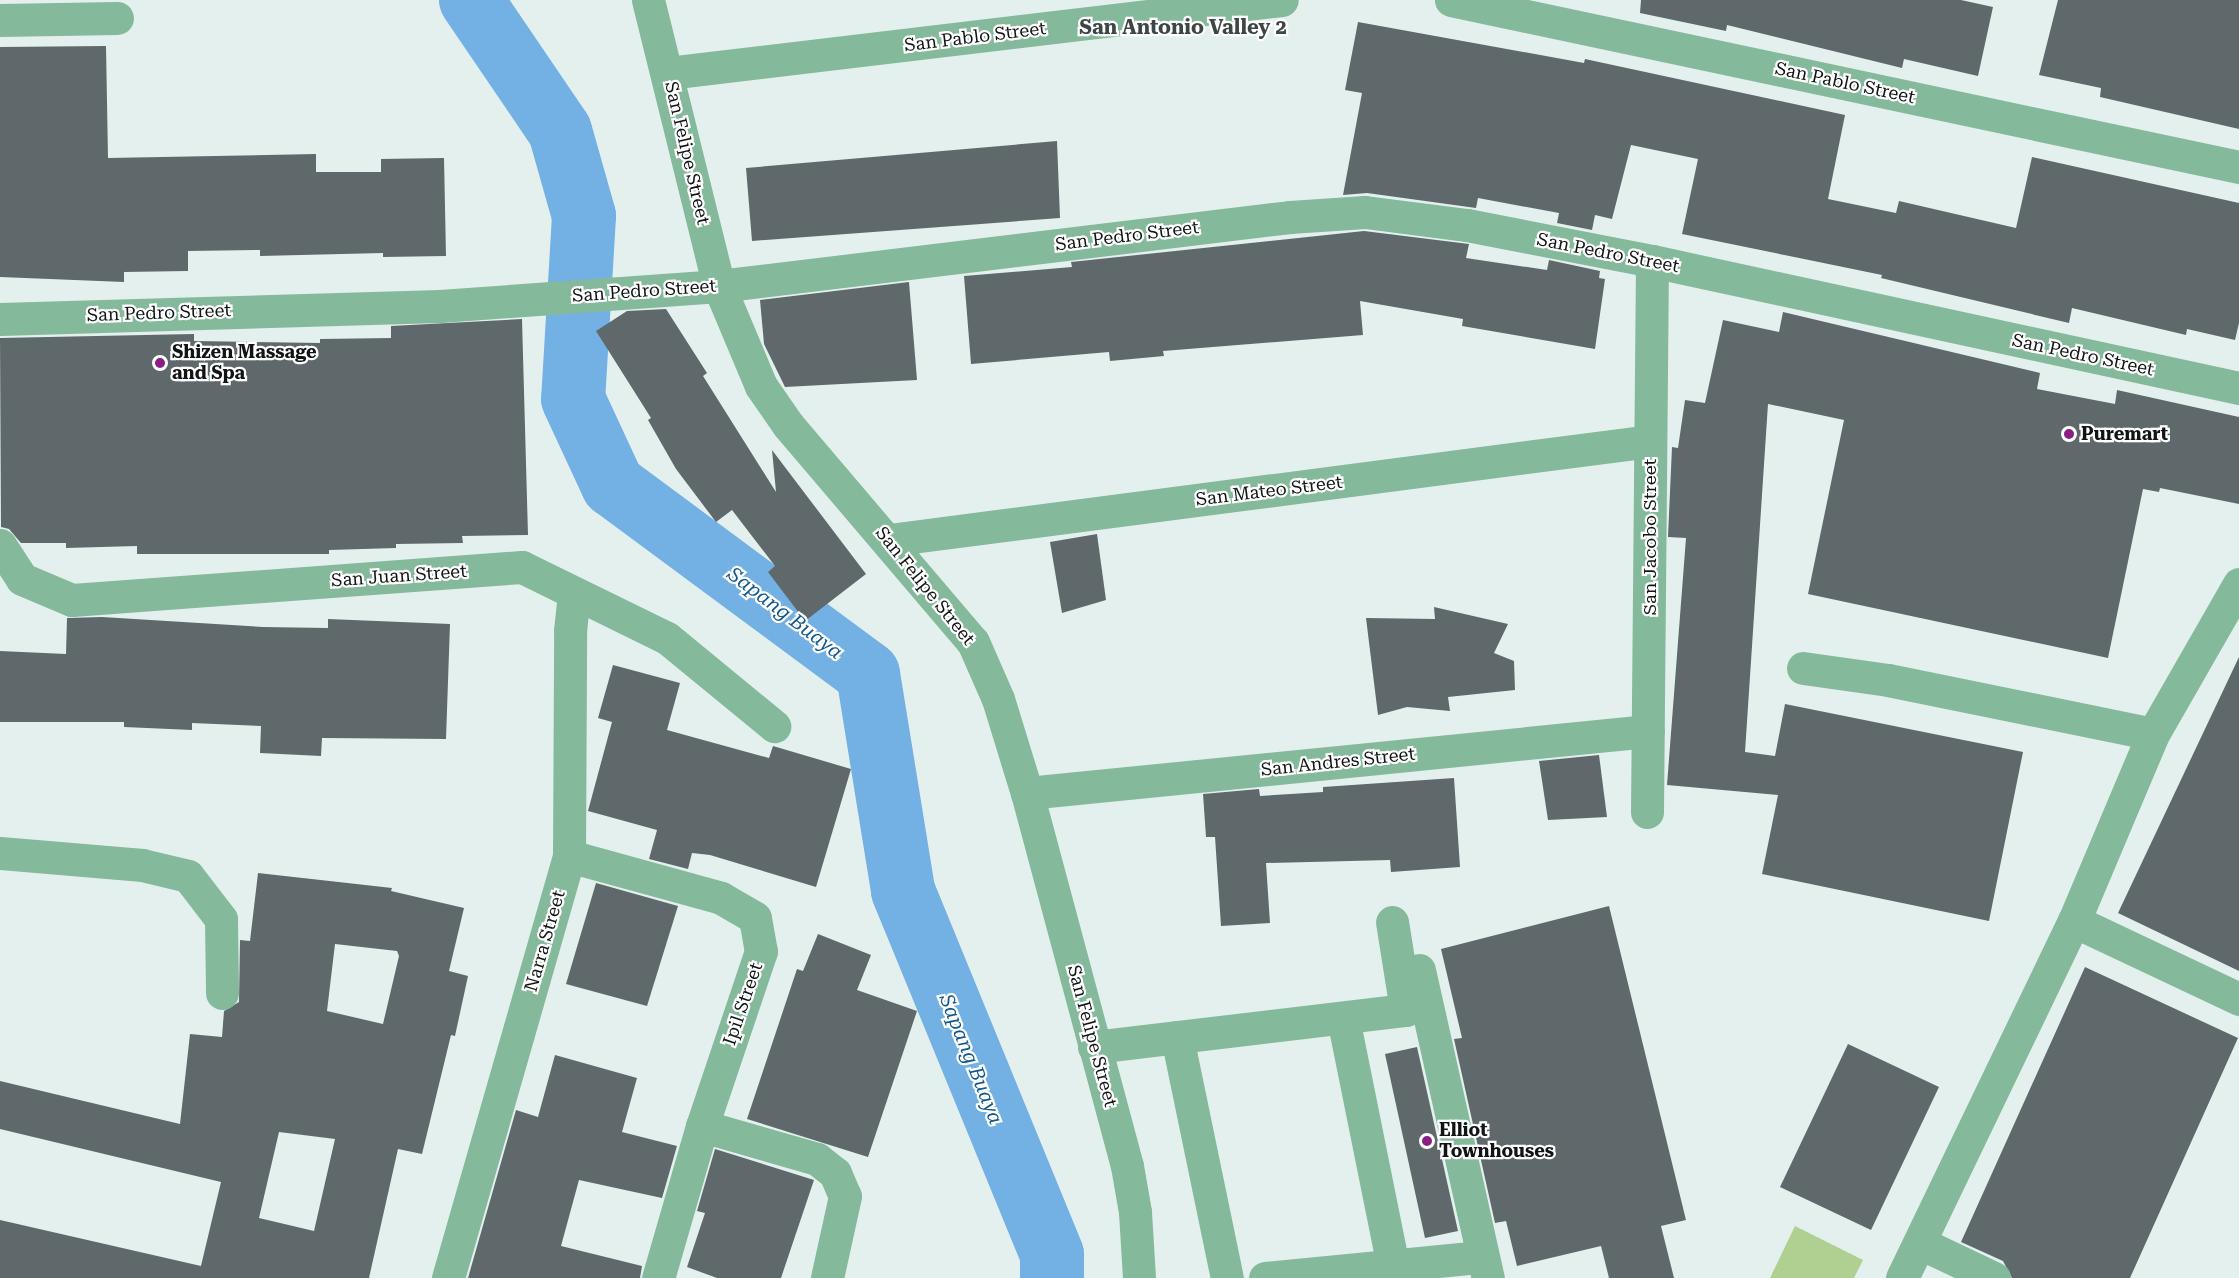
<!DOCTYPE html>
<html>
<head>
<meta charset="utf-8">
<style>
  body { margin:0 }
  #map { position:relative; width:2239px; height:1278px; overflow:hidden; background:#e4f0ee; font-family:"Roboto Serif",serif }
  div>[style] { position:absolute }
  .green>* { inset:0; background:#b0d092 }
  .river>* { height:64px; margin:-32px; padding:0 32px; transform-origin:32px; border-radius:32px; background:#73b1e5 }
  .building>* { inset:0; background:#5f696b }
  .minor>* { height:33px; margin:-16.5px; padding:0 16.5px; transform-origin:16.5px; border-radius:16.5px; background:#84b99b }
  .dots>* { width:16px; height:16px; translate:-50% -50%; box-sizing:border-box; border:3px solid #fff; border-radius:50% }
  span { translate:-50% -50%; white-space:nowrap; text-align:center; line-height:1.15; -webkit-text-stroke:4.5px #fff; paint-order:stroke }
  .street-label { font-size:18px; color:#111414 }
  .poi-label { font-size:18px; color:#111414; font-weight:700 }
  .left { translate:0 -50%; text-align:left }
  .neighbourhood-label { font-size:20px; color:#3c4644; font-weight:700 }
  .water-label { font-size:20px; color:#115889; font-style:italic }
</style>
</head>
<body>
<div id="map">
  <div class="green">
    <i style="clip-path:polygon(1795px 1226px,1863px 1260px,1854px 1278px,1770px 1278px)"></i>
  </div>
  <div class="river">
    <i style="left:471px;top:0;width:158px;rotate:55.8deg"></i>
    <i style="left:560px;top:131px;width:88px;rotate:74.2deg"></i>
    <i style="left:584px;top:216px;width:183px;rotate:93.4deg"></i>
    <i style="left:573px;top:399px;width:95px;rotate:65.1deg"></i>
    <i style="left:613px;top:485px;width:317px;rotate:36.5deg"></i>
    <i style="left:868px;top:674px;width:220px;rotate:80.8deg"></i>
    <i style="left:903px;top:891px;width:393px;rotate:67.7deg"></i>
    <i style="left:1052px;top:1255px;width:23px;rotate:90deg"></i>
  </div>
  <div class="building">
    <i style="clip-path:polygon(1641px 0,1961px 0,1993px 7px,1978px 76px,1904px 59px,1902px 68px,1727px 25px,1726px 31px,1640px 13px)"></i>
    <i style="clip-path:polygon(2058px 0,2239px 0,2239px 129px,2100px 97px,2101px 88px,2039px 75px)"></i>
    <i style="clip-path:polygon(1358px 22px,1584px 63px,1585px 59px,1845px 115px,1828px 199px,1896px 213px,1899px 201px,2016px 228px,2032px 157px,2239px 203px,2239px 323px,2235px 340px,2187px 329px,2186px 335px,2072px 308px,2069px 323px,1881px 278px,1882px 275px,1682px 234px,1698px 159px,1631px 145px,1612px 219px,1595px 215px,1592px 230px,1557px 223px,1559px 213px,1478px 198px,1476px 208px,1367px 193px,1343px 195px,1362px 93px,1345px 90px)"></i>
    <i style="clip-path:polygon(106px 46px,108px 158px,316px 154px,316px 172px,381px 172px,381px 159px,444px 158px,446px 256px,383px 257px,383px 253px,260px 256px,260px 250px,188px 251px,188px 271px,124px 272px,124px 282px,0 277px,0 47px)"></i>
    <i style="clip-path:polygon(1057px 141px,1060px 218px,752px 241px,746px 168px)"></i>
    <i style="clip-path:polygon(1364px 231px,1469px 244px,1466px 258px,1547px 270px,1549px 260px,1600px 271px,1599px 278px,1605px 279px,1595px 349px,1462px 326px,1463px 319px,1360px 301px,1363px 335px,1163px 351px,1164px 356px,1110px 361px,1109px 352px,971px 364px,964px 276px,1072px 267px,1071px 262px)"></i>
    <i style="clip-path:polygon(909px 282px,917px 380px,785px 387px,764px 344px,760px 300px)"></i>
    <i style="clip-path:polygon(666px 309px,707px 373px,703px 376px,776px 492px,772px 450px,866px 574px,805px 621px,768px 572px,775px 566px,732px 510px,716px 522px,676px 469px,648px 420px,651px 418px,596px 331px,627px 311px)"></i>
    <i style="clip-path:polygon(1783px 312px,2040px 373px,2037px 389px,2115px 404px,2117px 390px,2239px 417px,2239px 504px,2160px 488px,2159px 492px,2143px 489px,2108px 658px,1808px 594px,1844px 420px,1768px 404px,1745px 752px,1775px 756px,1785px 704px,2023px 752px,1989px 921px,1762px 874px,1778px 795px,1667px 785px,1686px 538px,1668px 537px,1672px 447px,1678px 448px,1685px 400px,1705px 403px,1723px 320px,1779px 332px)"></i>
    <i style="clip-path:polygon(522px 319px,528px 535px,462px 536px,463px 543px,396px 544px,396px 548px,329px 550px,329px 554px,137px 554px,137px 546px,66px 548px,66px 543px,21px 543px,9px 529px,1px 527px,0 338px,194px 334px,194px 341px,320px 343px,320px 339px,391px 338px,391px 326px)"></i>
    <i style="clip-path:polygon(1097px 534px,1106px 600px,1062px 613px,1050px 542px)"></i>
    <i style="clip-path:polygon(1434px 607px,1508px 624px,1494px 653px,1514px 661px,1515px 690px,1448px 697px,1450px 711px,1407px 707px,1378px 715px,1366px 618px,1435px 619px)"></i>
    <i style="clip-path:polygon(102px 617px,263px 627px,328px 628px,328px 619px,450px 624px,446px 739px,322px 738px,321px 756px,260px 753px,261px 726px,192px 723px,192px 730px,124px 727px,124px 722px,0 722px,0 651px,66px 654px,67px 618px)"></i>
    <i style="clip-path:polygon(2239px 657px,2239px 971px,2118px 913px)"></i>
    <i style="clip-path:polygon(613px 665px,680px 683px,667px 730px,769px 758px,773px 746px,851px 769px,816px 887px,710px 855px,692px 853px,688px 869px,649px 859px,657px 830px,588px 811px,612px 722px,598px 718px)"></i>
    <i style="clip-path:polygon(1599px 755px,1607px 817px,1548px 820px,1539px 761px)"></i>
    <i style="clip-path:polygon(1454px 778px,1460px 867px,1391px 872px,1390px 860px,1266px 863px,1270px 923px,1221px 926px,1215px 837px,1206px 837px,1203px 794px,1259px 789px,1260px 796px,1323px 792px,1323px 787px)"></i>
    <i style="clip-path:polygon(evenodd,258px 873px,392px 888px,391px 891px,464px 908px,449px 971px,468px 976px,455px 1036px,451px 1035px,422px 1154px,398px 1149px,369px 1278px,0 1278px,0 1220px,201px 1266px,200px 1270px,221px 1182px,0 1129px,0 1081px,180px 1124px,190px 1034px,222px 1037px,224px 1011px,239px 1002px,240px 940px,250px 941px,258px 873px,335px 944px,397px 951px,399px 956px,383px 1024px,327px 1011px,335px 944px,258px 873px,279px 1132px,335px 1139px,314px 1231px,259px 1218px,279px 1132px)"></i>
    <i style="clip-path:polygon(596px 883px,678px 906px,647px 1006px,566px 984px)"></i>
    <i style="clip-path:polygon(1609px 906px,1686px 1220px,1661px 1226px,1674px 1278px,1609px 1278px,1601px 1246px,1517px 1266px,1506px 1221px,1495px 1223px,1454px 1039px,1462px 1038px,1441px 949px)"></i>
    <i style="clip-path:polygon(818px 934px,871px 955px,857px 990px,917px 1011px,868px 1157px,747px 1119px,797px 969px,803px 971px)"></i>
    <i style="clip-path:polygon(2085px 967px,2238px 1038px,2130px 1278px,2012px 1278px,2003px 1261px,1961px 1242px)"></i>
    <i style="clip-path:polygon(1848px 1044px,1939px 1087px,1871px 1230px,1780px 1187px)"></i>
    <i style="clip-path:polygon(1417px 1047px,1458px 1231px,1425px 1238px,1385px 1054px)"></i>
    <i style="clip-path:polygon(555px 1055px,637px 1078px,622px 1132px,677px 1146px,662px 1198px,579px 1180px,561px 1246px,642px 1266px,640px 1278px,468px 1278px,516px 1110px,538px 1117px)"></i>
    <i style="clip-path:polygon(715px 1149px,814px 1180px,781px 1278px,717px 1278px,687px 1267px,705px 1213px,697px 1211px)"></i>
  </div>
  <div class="minor">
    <i style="left:648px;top:0;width:295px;rotate:76.1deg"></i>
    <i style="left:719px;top:286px;width:108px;rotate:67.2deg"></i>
    <i style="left:761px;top:386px;width:47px;rotate:55.3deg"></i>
    <i style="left:788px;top:425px;width:285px;rotate:49.6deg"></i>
    <i style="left:973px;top:642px;width:62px;rotate:66.3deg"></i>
    <i style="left:998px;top:699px;width:98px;rotate:72.9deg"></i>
    <i style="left:1027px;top:793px;width:386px;rotate:75deg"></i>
    <i style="left:1127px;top:1166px;width:47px;rotate:80.1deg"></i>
    <i style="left:1135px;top:1212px;width:66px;rotate:86.5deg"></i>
    <i style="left:1451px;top:0;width:806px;rotate:11.97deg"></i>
    <i style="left:0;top:20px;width:117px;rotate:-1deg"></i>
    <i style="left:668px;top:73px;width:618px;rotate:-6.78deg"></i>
    <i style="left:0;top:319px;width:440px;rotate:-1.7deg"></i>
    <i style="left:440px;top:306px;width:280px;rotate:-4.1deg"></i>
    <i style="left:719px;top:286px;width:575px;rotate:-6.89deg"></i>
    <i style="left:1290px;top:217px;width:75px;rotate:-3.8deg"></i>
    <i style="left:1365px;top:212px;width:103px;rotate:7.3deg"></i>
    <i style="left:1467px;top:225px;width:188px;rotate:11deg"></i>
    <i style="left:1652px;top:261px;width:601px;rotate:12.21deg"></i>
    <i style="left:889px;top:540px;width:767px;rotate:-7.41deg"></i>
    <i style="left:0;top:545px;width:40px;rotate:57.1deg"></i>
    <i style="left:22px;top:579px;width:54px;rotate:22.8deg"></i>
    <i style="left:72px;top:600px;width:451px;rotate:-4.2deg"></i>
    <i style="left:522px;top:567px;width:161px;rotate:26.1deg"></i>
    <i style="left:667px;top:638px;width:139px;rotate:39.4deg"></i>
    <i style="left:1803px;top:668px;width:86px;rotate:8deg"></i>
    <i style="left:1888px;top:680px;width:270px;rotate:11.5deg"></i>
    <i style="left:1027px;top:793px;width:624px;rotate:-5.7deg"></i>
    <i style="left:1647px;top:812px;width:551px;rotate:-89.48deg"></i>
    <i style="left:0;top:853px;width:143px;rotate:4.8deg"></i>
    <i style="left:142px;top:865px;width:47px;rotate:13.4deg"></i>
    <i style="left:188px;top:876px;width:54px;rotate:52.5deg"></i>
    <i style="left:221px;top:919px;width:74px;rotate:89.2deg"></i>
    <i style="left:569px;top:856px;width:158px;rotate:15.4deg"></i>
    <i style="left:721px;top:898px;width:39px;rotate:30deg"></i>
    <i style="left:755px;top:918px;width:34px;rotate:80deg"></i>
    <i style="left:761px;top:951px;width:185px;rotate:108.6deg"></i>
    <i style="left:702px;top:1126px;width:158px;rotate:106.1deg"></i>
    <i style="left:2074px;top:921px;width:183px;rotate:25.3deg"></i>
    <i style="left:1419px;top:970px;width:316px;rotate:77.4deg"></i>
    <i style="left:1343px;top:1018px;width:252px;rotate:78.6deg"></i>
    <i style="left:1177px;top:1037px;width:246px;rotate:78.3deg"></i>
    <i style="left:1094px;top:1047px;width:314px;rotate:-6.8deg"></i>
    <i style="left:1406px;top:1010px;width:89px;rotate:-99deg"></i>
    <i style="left:702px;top:1126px;width:120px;rotate:16deg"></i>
    <i style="left:817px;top:1159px;width:23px;rotate:38deg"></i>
    <i style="left:835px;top:1173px;width:25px;rotate:67deg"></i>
    <i style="left:845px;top:1196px;width:84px;rotate:102.4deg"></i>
    <i style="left:1920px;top:1243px;width:82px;rotate:25.3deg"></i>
    <i style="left:448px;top:1278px;width:439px;rotate:-74deg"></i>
    <i style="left:569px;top:856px;width:225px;rotate:-89.7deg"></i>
    <i style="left:570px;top:631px;width:36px;rotate:-84deg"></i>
    <i style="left:1265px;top:1278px;width:204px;rotate:-5.6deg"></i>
    <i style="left:1902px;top:1278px;width:396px;rotate:-64.3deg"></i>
    <i style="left:2074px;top:921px;width:203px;rotate:-67.1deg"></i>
    <i style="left:2153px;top:734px;width:173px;rotate:-60.2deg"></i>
  </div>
  <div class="dots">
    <i style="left:160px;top:363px;background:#891d82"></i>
    <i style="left:2069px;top:434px;background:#891d82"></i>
    <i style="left:1427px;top:1141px;background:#891d82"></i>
  </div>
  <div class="street-label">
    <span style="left:975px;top:37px;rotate:-7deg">San Pablo Street</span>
    <span style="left:1845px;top:83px;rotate:12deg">San Pablo Street</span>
    <span style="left:687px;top:153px;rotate:77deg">San Felipe Street</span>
    <span style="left:1127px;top:236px;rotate:-7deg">San Pedro Street</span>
    <span style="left:1608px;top:253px;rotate:11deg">San Pedro Street</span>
    <span style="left:644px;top:291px;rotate:-4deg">San Pedro Street</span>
    <span style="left:159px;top:313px;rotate:-2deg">San Pedro Street</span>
    <span style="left:2083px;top:355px;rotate:12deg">San Pedro Street</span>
    <span style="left:1269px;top:491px;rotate:-7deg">San Mateo Street</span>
    <span style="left:1650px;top:537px;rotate:-90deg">San Jacobo Street</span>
    <span style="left:399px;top:576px;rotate:-4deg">San Juan Street</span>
    <span style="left:925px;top:586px;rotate:51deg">San Felipe Street</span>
    <span style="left:1338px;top:762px;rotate:-6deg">San Andres Street</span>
    <span style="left:545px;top:941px;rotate:-74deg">Narra Street</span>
    <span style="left:743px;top:1004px;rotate:-71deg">Ipil Street</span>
    <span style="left:1092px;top:1036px;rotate:75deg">San Felipe Street</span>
  </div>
  <div class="poi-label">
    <span class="left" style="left:172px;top:363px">Shizen Massage<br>and Spa</span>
    <span class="left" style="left:2081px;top:434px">Puremart</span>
    <span class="left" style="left:1439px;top:1141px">Elliot<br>Townhouses</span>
  </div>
  <div class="neighbourhood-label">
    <span style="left:1183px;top:27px">San Antonio Valley 2</span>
  </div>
  <div class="water-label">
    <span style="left:785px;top:613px;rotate:37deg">Sapang Buaya</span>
    <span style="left:971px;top:1059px;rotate:68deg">Sapang Buaya</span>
  </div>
</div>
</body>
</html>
